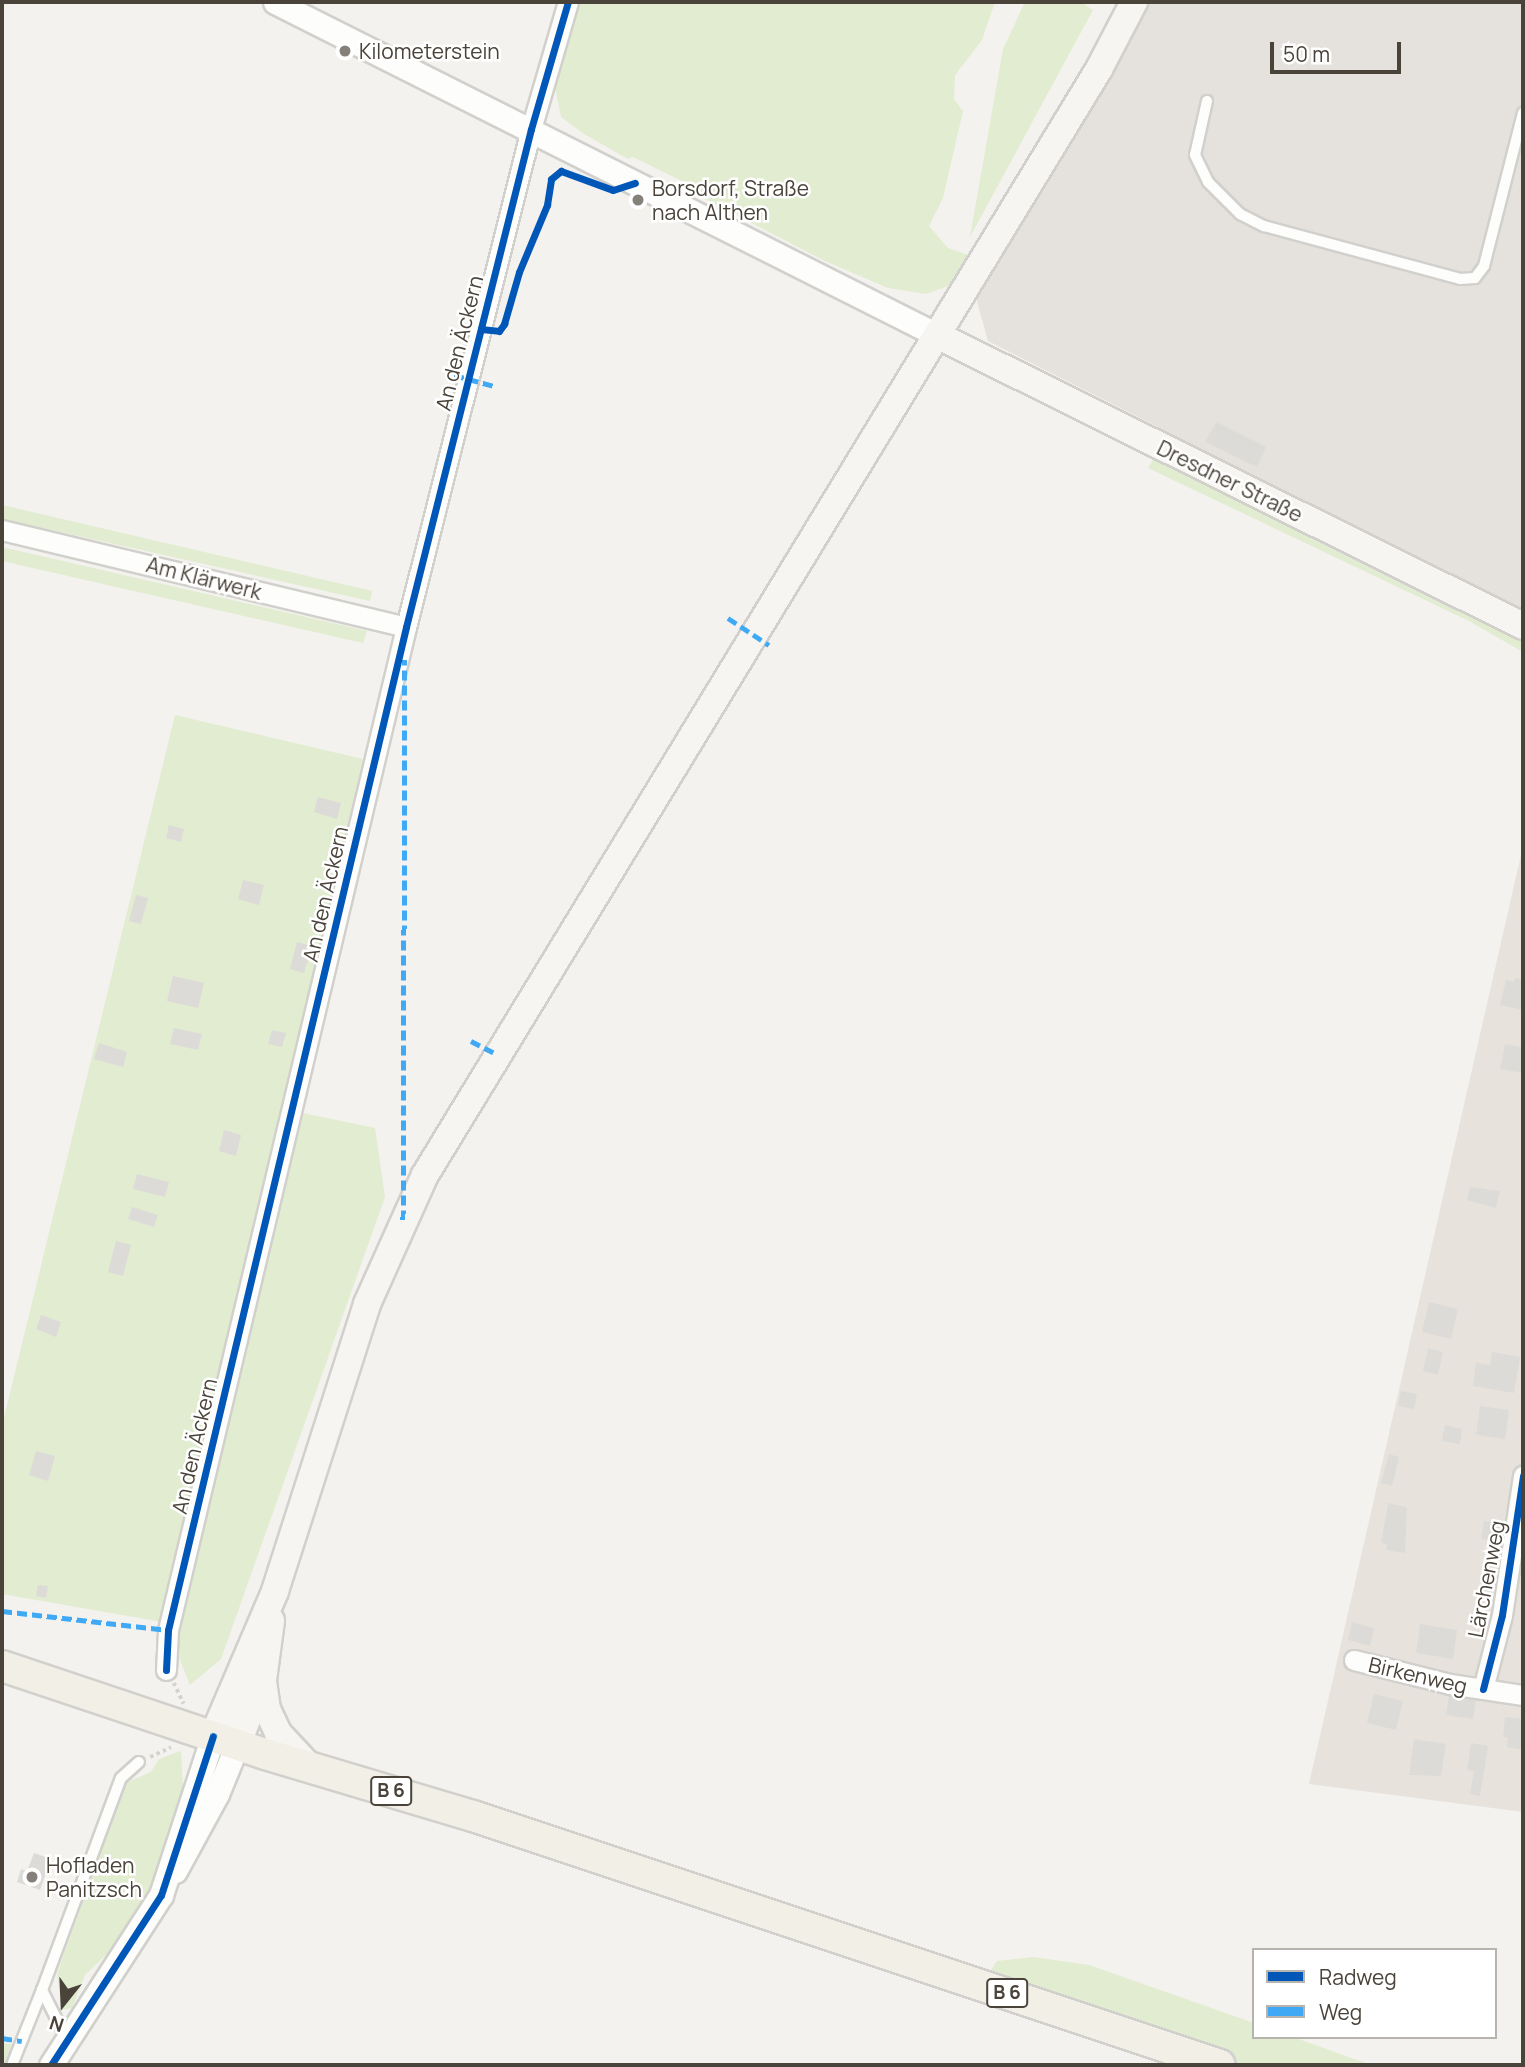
<!DOCTYPE html>
<html>
<head>
<meta charset="utf-8">
<style>
  body { margin:0 }
  #map { position:relative; width:1525px; height:2067px; overflow:hidden; background:#f3f2ee; font-family:Manrope,sans-serif }
  div>[style] { position:absolute }
  .residential>* { inset:0; background:#e7e3dc }
  .industrial>* { inset:0; background:#e5e2de }
  .green>* { inset:0; background:#e1ecd0 }
  .building>* { inset:0; background:#dddbd7 }
  .path>* { height:3.5px; margin-top:-1.75px; transform-origin:0; background:repeating-linear-gradient(90deg,#d3d2cc 0 3.5px,transparent 0 7px) }
  .roads { filter:drop-shadow(2px 0 #d1d0cc) drop-shadow(-2px 0 #d1d0cc) drop-shadow(0 2px #d1d0cc) drop-shadow(0 -2px #d1d0cc) }
  .service>* { height:10px; margin:-5px; padding:0 5px; transform-origin:5px; border-radius:5px; background:#fdfdfc }
  .minor>* { height:19px; margin:-9.5px; padding:0 9.5px; transform-origin:9.5px; border-radius:9.5px; background:#fdfdfc }
  .tertiary>* { height:23px; margin:-11.5px; padding:0 11.5px; transform-origin:11.5px; border-radius:11.5px; background:#fdfdfc }
  .secondary>* { height:26px; margin:-13px; padding:0 13px; transform-origin:13px; border-radius:13px; background:#f7f5f1 }
  .primary>* { height:30px; margin:-15px; padding:0 15px; transform-origin:15px; border-radius:15px; background:#f1efe6 }
  .quiet>* { height:5px; margin-top:-2.5px; transform-origin:0; background:repeating-linear-gradient(90deg,#3fa9f5 0 10px,transparent 0 15px) }
  .cycleway>* { height:7px; margin:-3.5px; padding:0 3.5px; transform-origin:3.5px; border-radius:3.5px; background:#0057b8 }
  .dots>* { width:19px; height:19px; translate:-50% -50%; box-sizing:border-box; border:4px solid #fff; border-radius:50% }
  span { translate:-50% -50%; white-space:nowrap; text-align:center; line-height:1.15; -webkit-text-stroke:5px #fff; paint-order:stroke }
  .shield-label span { padding:2px 5px; background:#fff; border:2px solid; border-radius:5px; -webkit-text-stroke-width:0 }
  .shield-label { font-size:19px; color:#4a433a; font-weight:700 }
  .poi-label { font-size:21px; color:#4a433a }
  .left { translate:0 -50%; text-align:left }
  .street-label { font-size:21px; color:#4a433a }
  .frame { position:absolute; inset:0; border:4px solid #4a433a; pointer-events:none }
  .legend { position:absolute; left:1252px; top:1948px; width:245px; height:91px; box-sizing:border-box; background:#fff; border:2px solid #b7b4b0; margin:0; padding:9px 12px; list-style:none; font-size:21px; color:#4a433a }
  .legend li { display:flex; align-items:center; gap:14px; height:35px }
  .legend b { width:35px; border:2px solid #b7b4b0 }
  .north { position:absolute; left:28px; top:1969px; width:70px; height:70px; -webkit-text-stroke:5px #fff; paint-order:stroke; rotate:198deg; font-size:19px; font-weight:700; line-height:28px; text-align:center; color:#4a433a }
  .north::after { content:''; display:block; margin:auto; width:24px; height:32px; background:#4a433a; clip-path:polygon(50% 0,100% 100%,50% 72%,0 100%) }
  .scale { position:absolute; left:1270px; top:42px; width:131px; height:32px; box-sizing:border-box; border:4px solid #4a433a; border-top:0; padding-left:9px; font-size:21px; line-height:24px; white-space:nowrap; color:#4a433a; -webkit-text-stroke:5px #fff; paint-order:stroke }
</style>
</head>
<body>
<div id="map">
  <div class="residential">
    <i style="clip-path:polygon(1523px 846px,1523px 1812px,1309px 1784px)"></i>
  </div>
  <div class="industrial">
    <i style="clip-path:polygon(1147px 2px,1523px 2px,1523px 612px,988px 341px,976px 298px)"></i>
  </div>
  <div class="green">
    <i style="clip-path:polygon(580px 2px,995px 2px,982px 40px,955px 75px,954px 99px,963px 111px,943px 198px,929px 226px,948px 248px,971px 256px,948px 286px,926px 294px,888px 288px,825px 261px,684px 188px,686px 183px,633px 157px,628px 159px,584px 134px,561px 117px,555px 87px)"></i>
    <i style="clip-path:polygon(1025px 2px,1081px 2px,1093px 10px,970px 237px,1003px 49px)"></i>
    <i style="clip-path:polygon(1161px 458px,1523px 638px,1523px 652px,1469px 621px,1148px 468px,1153px 460px)"></i>
    <i style="clip-path:polygon(2px 505px,372px 591px,370px 601px,2px 519px)"></i>
    <i style="clip-path:polygon(2px 547px,367px 631px,363px 643px,2px 561px)"></i>
    <i style="clip-path:polygon(175px 715px,363px 759px,162px 1622px,2px 1594px,2px 1426px)"></i>
    <i style="clip-path:polygon(303px 1113px,375px 1128px,385px 1197px,221px 1659px,190px 1685px,178px 1655px,181px 1624px)"></i>
    <i style="clip-path:polygon(181px 1751px,183px 1787px,153px 1883px,107px 1954px,85px 1975px,72px 2008px,62px 2010px,57px 1974px,125px 1783px,151px 1772px,159px 1759px)"></i>
    <i style="clip-path:polygon(1034px 1957px,1089px 1965px,1254px 2023px,1254px 2037px,1293px 2037px,1371px 2065px,1237px 2065px,988px 1975px,997px 1961px)"></i>
    <i style="clip-path:polygon(2px 2043px,16px 2045px,8px 2065px,2px 2065px)"></i>
  </div>
  <div class="building">
    <i style="clip-path:polygon(1216px 422px,1266px 447px,1257px 467px,1205px 442px)"></i>
    <i style="clip-path:polygon(318px 797px,341px 803px,337px 819px,314px 812px)"></i>
    <i style="clip-path:polygon(169px 825px,184px 829px,181px 842px,166px 838px)"></i>
    <i style="clip-path:polygon(243px 880px,264px 885px,259px 905px,238px 899px)"></i>
    <i style="clip-path:polygon(136px 895px,148px 898px,141px 924px,129px 921px)"></i>
    <i style="clip-path:polygon(297px 942px,312px 946px,304px 973px,290px 969px)"></i>
    <i style="clip-path:polygon(173px 976px,204px 983px,198px 1008px,167px 1001px)"></i>
    <i style="clip-path:polygon(1515px 978px,1523px 980px,1522px 1010px,1500px 1005px,1506px 980px,1514px 982px)"></i>
    <i style="clip-path:polygon(174px 1028px,202px 1034px,198px 1050px,170px 1044px)"></i>
    <i style="clip-path:polygon(272px 1030px,286px 1033px,282px 1047px,268px 1044px)"></i>
    <i style="clip-path:polygon(99px 1043px,127px 1052px,123px 1067px,94px 1059px)"></i>
    <i style="clip-path:polygon(1505px 1044px,1523px 1047px,1523px 1073px,1500px 1069px)"></i>
    <i style="clip-path:polygon(224px 1130px,241px 1135px,236px 1156px,219px 1151px)"></i>
    <i style="clip-path:polygon(137px 1174px,169px 1182px,165px 1197px,133px 1189px)"></i>
    <i style="clip-path:polygon(1470px 1187px,1500px 1191px,1496px 1208px,1467px 1200px)"></i>
    <i style="clip-path:polygon(132px 1207px,158px 1215px,154px 1227px,128px 1219px)"></i>
    <i style="clip-path:polygon(116px 1241px,131px 1245px,123px 1276px,108px 1272px)"></i>
    <i style="clip-path:polygon(1429px 1302px,1458px 1309px,1451px 1339px,1422px 1332px)"></i>
    <i style="clip-path:polygon(41px 1315px,61px 1322px,56px 1337px,36px 1329px)"></i>
    <i style="clip-path:polygon(1428px 1348px,1443px 1352px,1438px 1375px,1423px 1371px)"></i>
    <i style="clip-path:polygon(1492px 1352px,1520px 1357px,1514px 1393px,1473px 1386px,1476px 1363px,1490px 1365px)"></i>
    <i style="clip-path:polygon(1401px 1391px,1417px 1394px,1414px 1409px,1398px 1406px)"></i>
    <i style="clip-path:polygon(1480px 1406px,1509px 1410px,1505px 1439px,1476px 1435px)"></i>
    <i style="clip-path:polygon(1445px 1425px,1462px 1429px,1460px 1444px,1442px 1441px)"></i>
    <i style="clip-path:polygon(36px 1451px,55px 1456px,48px 1481px,29px 1475px)"></i>
    <i style="clip-path:polygon(1389px 1454px,1399px 1457px,1392px 1486px,1381px 1483px)"></i>
    <i style="clip-path:polygon(1388px 1503px,1407px 1507px,1405px 1553px,1386px 1550px,1387px 1544px,1381px 1543px)"></i>
    <i style="clip-path:polygon(1484px 1521px,1505px 1525px,1502px 1542px,1481px 1539px)"></i>
    <i style="clip-path:polygon(38px 1585px,48px 1586px,46px 1598px,36px 1596px)"></i>
    <i style="clip-path:polygon(1352px 1622px,1374px 1628px,1370px 1646px,1348px 1640px)"></i>
    <i style="clip-path:polygon(1420px 1624px,1457px 1630px,1453px 1659px,1416px 1653px)"></i>
    <i style="clip-path:polygon(1374px 1694px,1403px 1701px,1396px 1730px,1367px 1723px)"></i>
    <i style="clip-path:polygon(1449px 1695px,1476px 1699px,1473px 1719px,1446px 1715px)"></i>
    <i style="clip-path:polygon(1505px 1717px,1523px 1719px,1523px 1750px,1507px 1747px,1508px 1738px,1503px 1737px)"></i>
    <i style="clip-path:polygon(1414px 1739px,1446px 1744px,1441px 1776px,1409px 1775px)"></i>
    <i style="clip-path:polygon(1471px 1743px,1488px 1746px,1480px 1796px,1470px 1794px,1474px 1771px,1467px 1770px)"></i>
    <i style="clip-path:polygon(34px 1853px,51px 1859px,40px 1890px,17px 1882px,21px 1869px,27px 1871px)"></i>
  </div>
  <div class="path">
    <i style="left:174px;top:1683px;width:23px;rotate:65deg"></i>
    <i style="left:150px;top:1757px;width:23px;rotate:-25deg"></i>
  </div>
  <div class="roads">
    <div class="service">
      <i style="left:1207px;top:101px;width:55px;rotate:102.5deg"></i>
      <i style="left:1195px;top:155px;width:30px;rotate:64deg"></i>
      <i style="left:1208px;top:182px;width:45px;rotate:45deg"></i>
      <i style="left:1240px;top:214px;width:27px;rotate:27deg"></i>
      <i style="left:1264px;top:226px;width:203px;rotate:15.1deg"></i>
      <i style="left:1460px;top:279px;width:15px;rotate:-4deg"></i>
      <i style="left:1475px;top:278px;width:15px;rotate:-53deg"></i>
      <i style="left:1484px;top:266px;width:158px;rotate:-75.7deg"></i>
      <i style="left:66px;top:2038px;width:54px;rotate:-116.6deg"></i>
      <i style="left:42px;top:1990px;width:226px;rotate:-69.6deg"></i>
      <i style="left:121px;top:1778px;width:24px;rotate:-42deg"></i>
      <i style="left:12px;top:2065px;width:81px;rotate:-68.2deg"></i>
    </div>
    <div class="minor">
      <i style="left:2px;top:530px;width:415px;rotate:13.5deg"></i>
      <i style="left:1354px;top:1660px;width:99px;rotate:14deg"></i>
      <i style="left:1450px;top:1684px;width:74px;rotate:8.6deg"></i>
      <i style="left:166px;top:1670px;width:40px;rotate:-87.1deg"></i>
      <i style="left:168px;top:1630px;width:1031px;rotate:-76.65deg"></i>
      <i style="left:406px;top:627px;width:513px;rotate:-75.91deg"></i>
      <i style="left:531px;top:129px;width:132px;rotate:-73.8deg"></i>
      <i style="left:1483px;top:1689px;width:76px;rotate:-75.6deg"></i>
      <i style="left:1502px;top:1615px;width:141px;rotate:-81.4deg"></i>
    </div>
    <div class="tertiary">
      <i style="left:275px;top:2px;width:741px;rotate:26.7deg"></i>
      <i style="left:175px;top:1871px;width:88px;rotate:-61.4deg"></i>
      <i style="left:217px;top:1794px;width:53px;rotate:-67.8deg"></i>
      <i style="left:51px;top:2065px;width:202px;rotate:-57.1deg"></i>
      <i style="left:161px;top:1895px;width:167px;rotate:-71.9deg"></i>
    </div>
    <div class="secondary">
      <i style="left:937px;top:335px;width:654px;rotate:26.41deg"></i>
      <i style="left:263px;top:1681px;width:28px;rotate:82deg"></i>
      <i style="left:267px;top:1709px;width:26px;rotate:65deg"></i>
      <i style="left:278px;top:1733px;width:44px;rotate:46.8deg"></i>
      <i style="left:213px;top:1736px;width:158px;rotate:-66.8deg"></i>
      <i style="left:275px;top:1591px;width:301px;rotate:-72.2deg"></i>
      <i style="left:367px;top:1304px;width:141px;rotate:-65.8deg"></i>
      <i style="left:425px;top:1175px;width:1295px;rotate:-58.64deg"></i>
      <i style="left:1099px;top:69px;width:76px;rotate:-62.4deg"></i>
      <i style="left:237px;top:1745px;width:70px;rotate:-68.2deg"></i>
      <i style="left:263px;top:1680px;width:60px;rotate:-82.3deg"></i>
    </div>
    <div class="primary">
      <i style="left:2px;top:1666px;width:277px;rotate:18.5deg"></i>
      <i style="left:265px;top:1754px;width:217px;rotate:16.6deg"></i>
      <i style="left:473px;top:1816px;width:787px;rotate:18.43deg"></i>
    </div>
  </div>
  <div class="quiet">
    <i style="left:454px;top:375px;width:41px;rotate:15.4deg"></i>
    <i style="left:728px;top:618px;width:49px;rotate:33.4deg"></i>
    <i style="left:471px;top:1041px;width:28px;rotate:27deg"></i>
    <i style="left:403px;top:1220px;width:560px;rotate:-89.8deg"></i>
    <i style="left:2px;top:1611px;width:167px;rotate:6.5deg"></i>
    <i style="left:2px;top:2038px;width:20px;rotate:9deg"></i>
  </div>
  <div class="cycleway">
    <i style="left:481px;top:329px;width:18px;rotate:6deg"></i>
    <i style="left:499px;top:331px;width:9px;rotate:-54deg"></i>
    <i style="left:504px;top:324px;width:54px;rotate:-73.9deg"></i>
    <i style="left:519px;top:272px;width:73px;rotate:-67.3deg"></i>
    <i style="left:547px;top:205px;width:26px;rotate:-81deg"></i>
    <i style="left:551px;top:179px;width:13px;rotate:-39deg"></i>
    <i style="left:561px;top:171px;width:55px;rotate:20.1deg"></i>
    <i style="left:613px;top:190px;width:23px;rotate:-18deg"></i>
    <i style="left:166px;top:1670px;width:40px;rotate:-87.1deg"></i>
    <i style="left:168px;top:1630px;width:1031px;rotate:-76.65deg"></i>
    <i style="left:406px;top:627px;width:513px;rotate:-75.91deg"></i>
    <i style="left:531px;top:129px;width:132px;rotate:-73.8deg"></i>
    <i style="left:1483px;top:1689px;width:76px;rotate:-75.6deg"></i>
    <i style="left:1502px;top:1615px;width:141px;rotate:-81.4deg"></i>
    <i style="left:51px;top:2065px;width:202px;rotate:-57.1deg"></i>
    <i style="left:161px;top:1895px;width:167px;rotate:-71.9deg"></i>
  </div>
  <div class="dots">
    <i style="left:345px;top:51px;background:#858079"></i>
    <i style="left:638px;top:200px;background:#858079"></i>
    <i style="left:32px;top:1877px;background:#858079"></i>
  </div>
  <div class="shield-label">
    <span style="left:391px;top:1791px">B 6</span>
    <span style="left:1007px;top:1993px">B 6</span>
  </div>
  <div class="poi-label">
    <span class="left" style="left:359px;top:51px">Kilometerstein</span>
    <span class="left" style="left:652px;top:200px">Borsdorf, Straße<br>nach Althen</span>
    <span class="left" style="left:46px;top:1877px">Hofladen<br>Panitzsch</span>
  </div>
  <div class="street-label">
    <span style="left:459px;top:343px;rotate:-76deg">An den Äckern</span>
    <span style="left:1230px;top:481px;rotate:26deg">Dresdner Straße</span>
    <span style="left:204px;top:578px;rotate:14deg">Am Klärwerk</span>
    <span style="left:325px;top:894px;rotate:-77deg">An den Äckern</span>
    <span style="left:194px;top:1446px;rotate:-77deg">An den Äckern</span>
    <span style="left:1486px;top:1579px;rotate:-79deg">Lärchenweg</span>
    <span style="left:1418px;top:1675px;rotate:13deg">Birkenweg</span>
  </div>
  <div class="frame"></div>
  <ul class="legend">
  <li><b style="height:9px;background:#0057b8"></b>Radweg</li>
  <li><b style="height:9px;background:#3fa9f5"></b>Weg</li>
  </ul>
  <div class="north">N</div>
  <div class="scale">50 m</div>
</div>
</body>
</html>
